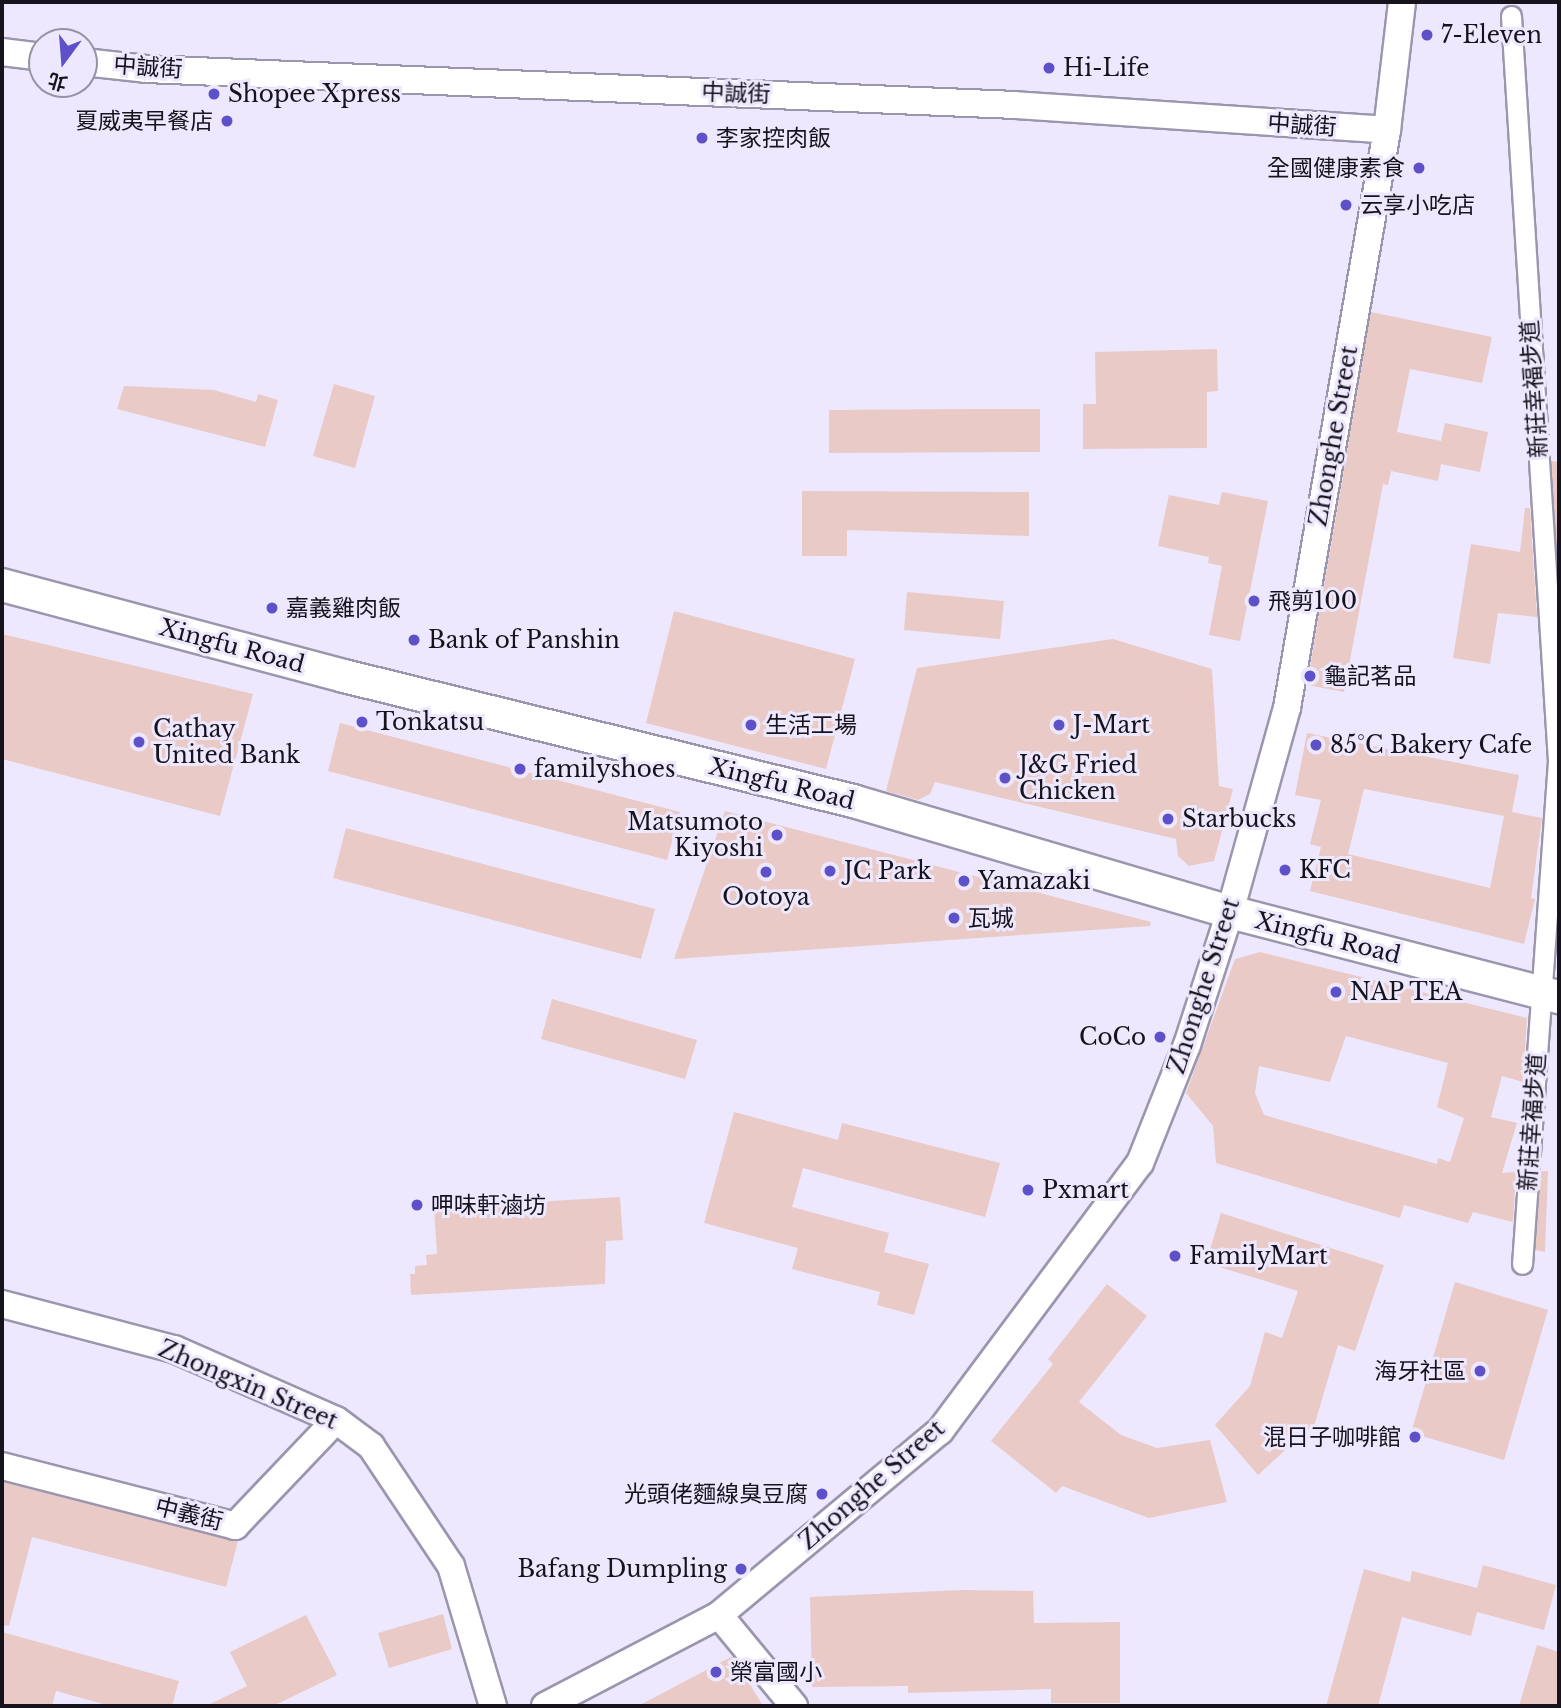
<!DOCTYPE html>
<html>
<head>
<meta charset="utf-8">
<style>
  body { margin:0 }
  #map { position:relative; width:1561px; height:1708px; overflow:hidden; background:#ede8fd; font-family:"Libre Baskerville","Noto Sans TC",serif }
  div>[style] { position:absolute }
  .building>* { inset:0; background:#e9cac7 }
  .roads { filter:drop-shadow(2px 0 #9b96ae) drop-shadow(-2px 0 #9b96ae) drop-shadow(0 2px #9b96ae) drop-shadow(0 -2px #9b96ae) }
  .pedestrian>* { height:19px; margin:-9.5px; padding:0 9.5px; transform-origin:9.5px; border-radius:9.5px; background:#fff }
  .minor>* { height:26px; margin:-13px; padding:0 13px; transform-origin:13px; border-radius:13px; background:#fff }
  .tertiary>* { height:32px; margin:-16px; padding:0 16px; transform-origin:16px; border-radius:16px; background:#fff }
  .dots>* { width:19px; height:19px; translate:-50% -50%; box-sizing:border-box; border:4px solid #ede8fd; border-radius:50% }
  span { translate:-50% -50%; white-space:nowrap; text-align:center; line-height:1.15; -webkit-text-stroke:6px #ede8fd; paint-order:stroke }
  .poi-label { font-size:23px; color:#16131c }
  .left { translate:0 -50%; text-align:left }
  .right { translate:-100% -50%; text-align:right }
  .street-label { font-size:23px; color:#16131c }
  .frame { position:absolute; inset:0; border:4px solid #16131c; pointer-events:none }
  .north { position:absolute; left:28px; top:28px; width:70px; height:70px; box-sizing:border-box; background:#ede8fd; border:2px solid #9793a3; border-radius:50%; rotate:196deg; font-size:19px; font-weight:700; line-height:28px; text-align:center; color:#16131c }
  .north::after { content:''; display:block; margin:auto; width:24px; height:32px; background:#5e50c9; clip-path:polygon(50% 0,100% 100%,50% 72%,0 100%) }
</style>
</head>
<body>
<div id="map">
  <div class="building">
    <i style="clip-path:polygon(1371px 312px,1492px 337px,1482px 383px,1410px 369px,1397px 432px,1441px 441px,1445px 423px,1488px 432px,1480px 472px,1441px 464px,1438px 481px,1391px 471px,1388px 485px,1383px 484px,1344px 692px,1307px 685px)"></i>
    <i style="clip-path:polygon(1217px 349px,1218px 391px,1207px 392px,1207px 448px,1083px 449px,1083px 404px,1096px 404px,1095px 352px)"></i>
    <i style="clip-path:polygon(334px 384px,375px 396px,355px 468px,313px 456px)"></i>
    <i style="clip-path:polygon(124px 386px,214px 390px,256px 402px,258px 394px,278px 400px,265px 447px,117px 409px)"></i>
    <i style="clip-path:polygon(966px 409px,1040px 409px,1040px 452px,829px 453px,829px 410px)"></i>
    <i style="clip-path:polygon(1551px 461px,1559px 462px,1559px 586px)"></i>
    <i style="clip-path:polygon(802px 491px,1029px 492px,1029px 536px,847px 530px,847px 556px,802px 556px)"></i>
    <i style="clip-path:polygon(1222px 492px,1268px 501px,1240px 641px,1209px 635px,1222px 566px,1208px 563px,1209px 557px,1158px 546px,1169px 495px,1219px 505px)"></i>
    <i style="clip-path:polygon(1525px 508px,1530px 508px,1537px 617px,1498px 613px,1490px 664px,1453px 658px,1471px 544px,1520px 552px)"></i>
    <i style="clip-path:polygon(907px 592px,1004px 601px,1000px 639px,904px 630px)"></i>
    <i style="clip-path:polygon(674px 611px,855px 659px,826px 769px,646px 723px)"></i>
    <i style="clip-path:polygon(2px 634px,253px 694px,220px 816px,2px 759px)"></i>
    <i style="clip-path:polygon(1113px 639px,1212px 669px,1219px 786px,1233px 789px,1214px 861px,1189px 866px,1178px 856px,1176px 839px,935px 782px,930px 794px,918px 800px,886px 791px,917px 668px)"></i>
    <i style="clip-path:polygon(340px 723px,680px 812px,667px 860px,328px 771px)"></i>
    <i style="clip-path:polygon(evenodd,1307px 733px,1519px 775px,1512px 812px,1542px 818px,1531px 898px,1535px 899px,1524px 944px,1310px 891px,1321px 847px,1310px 844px,1321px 800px,1295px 795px,1307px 733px,1364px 789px,1504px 816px,1490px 888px,1348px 854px,1364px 789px)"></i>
    <i style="clip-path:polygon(725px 811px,1151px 922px,1150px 926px,674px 959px)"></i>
    <i style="clip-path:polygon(346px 828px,655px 909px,641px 959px,333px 878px)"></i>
    <i style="clip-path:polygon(evenodd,1260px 952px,1527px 1018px,1523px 1082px,1502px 1076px,1491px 1117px,1517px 1123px,1502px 1173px,1516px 1172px,1513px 1222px,1473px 1212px,1468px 1223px,1404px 1205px,1400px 1218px,1216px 1163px,1213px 1126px,1186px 1093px,1235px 959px,1260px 952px,1346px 1036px,1448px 1063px,1437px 1107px,1464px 1118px,1450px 1162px,1438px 1158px,1437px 1164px,1264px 1115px,1255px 1093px,1259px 1066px,1330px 1082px,1346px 1036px)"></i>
    <i style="clip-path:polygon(552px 999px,697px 1040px,685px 1079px,541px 1039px)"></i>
    <i style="clip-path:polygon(734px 1112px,838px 1140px,842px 1123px,1000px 1163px,985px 1217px,803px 1168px,792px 1207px,889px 1233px,884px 1252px,929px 1264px,914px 1315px,877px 1305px,880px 1292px,792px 1269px,798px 1248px,704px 1223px)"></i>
    <i style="clip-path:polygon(1541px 1171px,1548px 1171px,1545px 1252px,1535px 1250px)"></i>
    <i style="clip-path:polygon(620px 1197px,623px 1240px,606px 1241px,605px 1284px,411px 1295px,410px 1274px,415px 1274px,415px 1266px,427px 1265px,426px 1255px,437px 1254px,434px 1208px)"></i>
    <i style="clip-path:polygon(1221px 1213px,1384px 1265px,1355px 1351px,1338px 1345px,1315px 1423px,1258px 1475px,1215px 1425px,1250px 1386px,1265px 1332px,1282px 1338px,1298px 1291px,1206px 1263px)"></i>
    <i style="clip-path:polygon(1455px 1282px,1548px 1310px,1504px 1460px,1411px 1433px)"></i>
    <i style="clip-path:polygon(1107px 1284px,1147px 1316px,1079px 1402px,1121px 1435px,1157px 1448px,1210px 1440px,1227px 1502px,1149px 1518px,1062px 1486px,1056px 1493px,991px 1441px,1053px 1364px,1048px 1359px)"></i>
    <i style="clip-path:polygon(2px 1482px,238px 1541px,226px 1587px,32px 1537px,9px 1626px,2px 1625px)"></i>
    <i style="clip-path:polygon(1483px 1565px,1556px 1585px,1544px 1630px,1477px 1612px,1471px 1636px,1402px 1617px,1378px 1706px,1326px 1706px,1364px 1569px,1410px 1582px,1412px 1571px,1477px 1588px)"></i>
    <i style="clip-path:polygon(962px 1590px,1033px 1591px,1034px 1623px,1120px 1622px,1120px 1703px,1051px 1703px,1051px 1689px,908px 1693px,908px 1686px,812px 1687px,810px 1597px)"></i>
    <i style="clip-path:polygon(443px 1614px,452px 1649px,389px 1668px,378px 1633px)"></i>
    <i style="clip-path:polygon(306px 1615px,337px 1675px,273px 1706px,206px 1706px,247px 1686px,230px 1652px)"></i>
    <i style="clip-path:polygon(2px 1632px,179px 1681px,172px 1706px,110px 1706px,56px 1691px,52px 1706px,2px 1706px)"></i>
    <i style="clip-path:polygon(1537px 1645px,1559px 1652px,1559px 1706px,1519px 1706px)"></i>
    <i style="clip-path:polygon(733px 1656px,763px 1706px,638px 1706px)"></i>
  </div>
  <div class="roads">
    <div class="pedestrian">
      <i style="left:1511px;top:16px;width:746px;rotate:86.39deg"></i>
      <i style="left:1558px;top:761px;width:504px;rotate:94.09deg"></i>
    </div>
    <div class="minor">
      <i style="left:2px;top:52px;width:40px;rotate:7.1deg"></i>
      <i style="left:84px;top:62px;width:62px;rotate:6.4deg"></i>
      <i style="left:146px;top:69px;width:869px;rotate:2.37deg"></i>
      <i style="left:1014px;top:105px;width:374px;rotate:3.8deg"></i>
      <i style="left:2px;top:1304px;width:178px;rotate:14.7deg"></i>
      <i style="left:174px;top:1349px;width:177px;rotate:23.7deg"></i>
      <i style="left:336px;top:1420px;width:44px;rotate:36.6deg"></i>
      <i style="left:371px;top:1446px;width:144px;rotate:56.3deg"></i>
      <i style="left:451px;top:1566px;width:146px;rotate:73.3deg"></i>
      <i style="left:2px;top:1466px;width:241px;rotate:14.4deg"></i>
      <i style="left:235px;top:1526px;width:146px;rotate:-46.4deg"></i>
      <i style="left:719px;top:1615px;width:118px;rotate:50.5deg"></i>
      <i style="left:545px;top:1706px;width:196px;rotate:-27.6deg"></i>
      <i style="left:719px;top:1615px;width:288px;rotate:-39.8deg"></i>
      <i style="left:940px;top:1431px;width:334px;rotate:-53.3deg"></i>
      <i style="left:1140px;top:1163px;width:127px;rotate:-68.3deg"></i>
      <i style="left:1187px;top:1045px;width:140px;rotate:-72.1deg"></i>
      <i style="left:1230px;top:912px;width:212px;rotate:-74.4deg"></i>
      <i style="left:1287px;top:708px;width:587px;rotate:-80.18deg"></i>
      <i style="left:1387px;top:130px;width:129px;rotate:-83.3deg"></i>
    </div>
    <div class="tertiary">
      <i style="left:2px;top:585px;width:354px;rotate:14.9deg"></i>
      <i style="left:344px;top:676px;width:524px;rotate:13.8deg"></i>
      <i style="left:853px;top:801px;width:393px;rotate:16.4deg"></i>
      <i style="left:1230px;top:912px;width:340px;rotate:14.5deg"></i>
    </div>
  </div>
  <div class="dots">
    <i style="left:1427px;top:35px;background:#5e50c9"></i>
    <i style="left:1049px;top:68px;background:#5e50c9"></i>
    <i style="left:214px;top:94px;background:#5e50c9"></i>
    <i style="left:227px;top:121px;background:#5e50c9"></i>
    <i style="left:702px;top:138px;background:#5e50c9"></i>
    <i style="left:1419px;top:168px;background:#5e50c9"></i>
    <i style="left:1346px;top:205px;background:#5e50c9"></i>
    <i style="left:1254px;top:601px;background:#5e50c9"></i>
    <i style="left:272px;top:608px;background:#5e50c9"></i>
    <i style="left:414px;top:640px;background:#5e50c9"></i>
    <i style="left:1310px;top:676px;background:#5e50c9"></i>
    <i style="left:362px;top:722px;background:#5e50c9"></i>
    <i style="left:751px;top:725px;background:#5e50c9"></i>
    <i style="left:1059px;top:725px;background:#5e50c9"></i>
    <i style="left:139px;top:742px;background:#5e50c9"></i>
    <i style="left:1316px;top:745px;background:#5e50c9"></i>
    <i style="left:520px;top:769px;background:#5e50c9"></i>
    <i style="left:1005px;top:778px;background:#5e50c9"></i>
    <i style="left:1168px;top:819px;background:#5e50c9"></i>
    <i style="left:777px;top:835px;background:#5e50c9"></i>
    <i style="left:1285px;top:870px;background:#5e50c9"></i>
    <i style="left:830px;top:871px;background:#5e50c9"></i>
    <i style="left:766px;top:872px;background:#5e50c9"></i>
    <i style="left:964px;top:881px;background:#5e50c9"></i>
    <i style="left:954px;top:918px;background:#5e50c9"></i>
    <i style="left:1336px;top:992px;background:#5e50c9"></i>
    <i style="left:1160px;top:1037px;background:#5e50c9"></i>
    <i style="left:1028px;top:1190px;background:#5e50c9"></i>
    <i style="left:417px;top:1205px;background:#5e50c9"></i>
    <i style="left:1175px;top:1256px;background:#5e50c9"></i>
    <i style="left:1480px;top:1371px;background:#5e50c9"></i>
    <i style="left:1415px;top:1437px;background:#5e50c9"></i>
    <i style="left:822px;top:1494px;background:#5e50c9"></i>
    <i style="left:741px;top:1569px;background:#5e50c9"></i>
    <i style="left:716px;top:1672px;background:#5e50c9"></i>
  </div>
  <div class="poi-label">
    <span class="left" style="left:1441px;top:35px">7-Eleven</span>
    <span class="left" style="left:1063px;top:68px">Hi-Life</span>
    <span class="left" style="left:228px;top:94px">Shopee Xpress</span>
    <span class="right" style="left:213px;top:121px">夏威夷早餐店</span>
    <span class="left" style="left:716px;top:138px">李家控肉飯</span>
    <span class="right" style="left:1405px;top:168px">全國健康素食</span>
    <span class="left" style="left:1360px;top:205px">云享小吃店</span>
    <span class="left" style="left:1268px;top:601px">飛剪100</span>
    <span class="left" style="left:286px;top:608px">嘉義雞肉飯</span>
    <span class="left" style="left:428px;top:640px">Bank of Panshin</span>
    <span class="left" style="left:1324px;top:676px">龜記茗品</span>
    <span class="left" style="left:376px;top:722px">Tonkatsu</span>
    <span class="left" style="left:765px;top:725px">生活工場</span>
    <span class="left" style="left:1073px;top:725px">J-Mart</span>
    <span class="left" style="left:153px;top:742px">Cathay<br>United Bank</span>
    <span class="left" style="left:1330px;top:745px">85°C Bakery Cafe</span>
    <span class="left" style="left:1019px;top:778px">J&amp;G Fried<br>Chicken</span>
    <span class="left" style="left:534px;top:769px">familyshoes</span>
    <span class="left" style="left:1182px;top:819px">Starbucks</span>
    <span class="right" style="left:763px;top:835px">Matsumoto<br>Kiyoshi</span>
    <span class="left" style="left:1299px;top:870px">KFC</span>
    <span class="left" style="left:844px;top:871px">JC Park</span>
    <span class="left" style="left:978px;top:881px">Yamazaki</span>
    <span style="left:766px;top:897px">Ootoya</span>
    <span class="left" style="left:968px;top:918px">瓦城</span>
    <span class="left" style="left:1350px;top:992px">NAP TEA</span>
    <span class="right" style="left:1146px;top:1037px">CoCo</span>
    <span class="left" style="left:1042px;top:1190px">Pxmart</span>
    <span class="left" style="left:431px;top:1205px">呷味軒滷坊</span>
    <span class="left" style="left:1189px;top:1256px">FamilyMart</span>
    <span class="right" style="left:1466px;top:1371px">海牙社區</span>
    <span class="right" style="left:1401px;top:1437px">混日子咖啡館</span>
    <span class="right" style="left:808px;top:1494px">光頭佬麵線臭豆腐</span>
    <span class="right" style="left:727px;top:1569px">Bafang Dumpling</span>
    <span class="left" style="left:730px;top:1672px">榮富國小</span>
  </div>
  <div class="street-label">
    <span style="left:148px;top:67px;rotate:4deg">中誠街</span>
    <span style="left:736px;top:93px;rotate:2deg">中誠街</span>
    <span style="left:1302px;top:125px;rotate:4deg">中誠街</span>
    <span style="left:1534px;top:389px;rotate:-94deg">新莊幸福步道</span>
    <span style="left:1334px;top:436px;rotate:-80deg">Zhonghe Street</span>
    <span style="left:232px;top:646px;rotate:15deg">Xingfu Road</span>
    <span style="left:782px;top:784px;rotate:14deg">Xingfu Road</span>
    <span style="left:1328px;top:938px;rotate:14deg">Xingfu Road</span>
    <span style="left:1204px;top:986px;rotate:-72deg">Zhonghe Street</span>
    <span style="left:1532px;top:1122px;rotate:-86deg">新莊幸福步道</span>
    <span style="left:248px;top:1385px;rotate:23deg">Zhongxin Street</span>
    <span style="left:872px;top:1485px;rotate:-41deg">Zhonghe Street</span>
    <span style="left:189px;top:1514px;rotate:14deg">中義街</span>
  </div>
  <div class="frame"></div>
  <div class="north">北</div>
</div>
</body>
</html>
